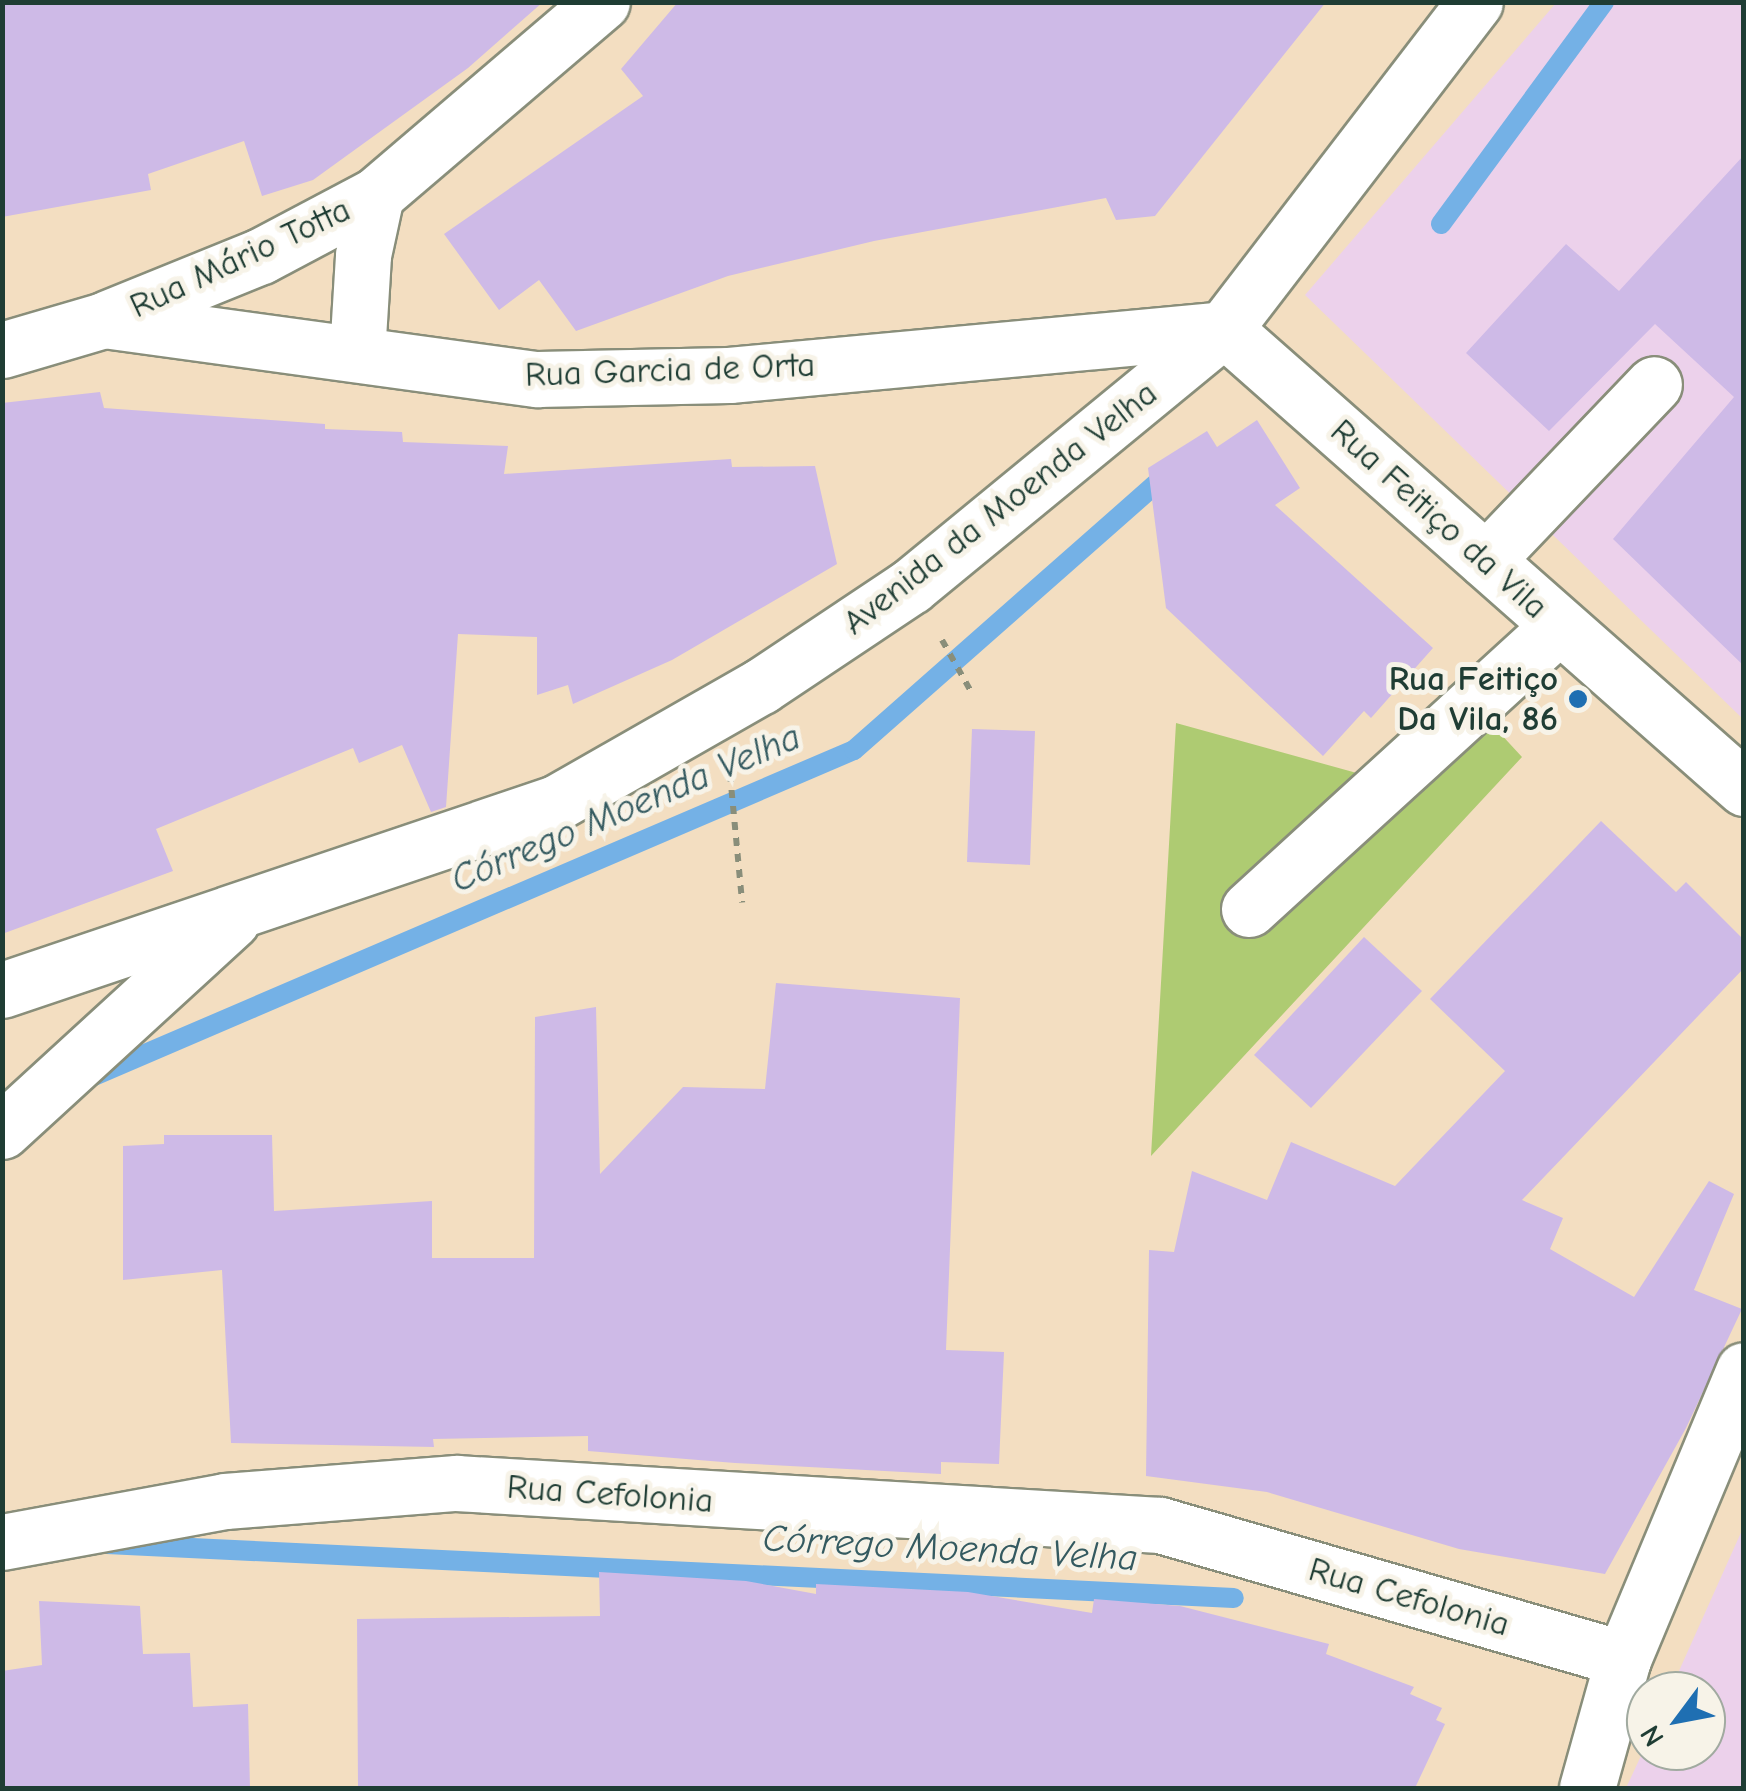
<!DOCTYPE html>
<html>
<head>
<meta charset="utf-8">
<style>
  body { margin:0 }
  #map { position:relative; width:1746px; height:1791px; overflow:hidden; background:#f3dec1; font-family:"Comic Neue",sans-serif }
  div>[style] { position:absolute }
  .built>* { inset:0; background:#ecd1eb }
  .green>* { inset:0; background:#aecb72 }
  .stream>* { height:20px; margin:-10px; padding:0 10px; transform-origin:10px; border-radius:10px; background:#74b1e6 }
  .building>* { inset:0; background:#cebae7 }
  .path>* { height:6px; margin-top:-3px; transform-origin:0; background:repeating-linear-gradient(90deg,#898e7a 0 8px,transparent 0 16px) }
  .roads { filter:drop-shadow(2px 0 #898e7a) drop-shadow(-2px 0 #898e7a) drop-shadow(0 2px #898e7a) drop-shadow(0 -2px #898e7a) }
  .minor>* { height:55px; margin:-27.5px; padding:0 27.5px; transform-origin:27.5px; border-radius:27.5px; background:#fff }
  .dots>* { width:28px; height:28px; translate:-50% -50%; box-sizing:border-box; border:5px solid #f7f3e8; border-radius:50% }
  span { translate:-50% -50%; white-space:nowrap; text-align:center; line-height:1.15; -webkit-text-stroke:10px #f7f3e8; paint-order:stroke }
  .street-label { font-size:35px; color:#1f3d34 }
  .poi-label { font-size:35px; color:#1f3d34; font-weight:700 }
  .right { translate:-100% -50%; text-align:right }
  .water-label { font-size:38px; color:#345a60; font-style:italic }
  .frame { position:absolute; inset:0; border:5px solid #1f3d34; pointer-events:none }
  .north { position:absolute; left:1626px; top:1671px; width:100px; height:100px; box-sizing:border-box; background:#f7f3e8; border:2px solid #a1aaa0; border-radius:50%; rotate:238deg; font-size:28px; font-weight:700; line-height:40px; text-align:center; color:#1f3d34 }
  .north::after { content:''; display:block; margin:auto; width:35px; height:45px; background:#1f6fb2; clip-path:polygon(50% 0,100% 100%,50% 72%,0 100%) }
</style>
</head>
<body>
<div id="map">
  <div class="built">
    <i style="clip-path:polygon(1556px 3px,1743px 3px,1743px 719px,1305px 295px)"></i>
    <i style="clip-path:polygon(1743px 1528px,1743px 1788px,1626px 1788px,1646px 1745px,1646px 1751px,1706px 1751px,1706px 1691px,1670px 1691px)"></i>
  </div>
  <div class="green">
    <i style="clip-path:polygon(1461px 691px,1522px 757px,1151px 1156px,1176px 723px,1382px 780px)"></i>
  </div>
  <div class="stream">
    <i style="left:1441px;top:224px;width:275px;rotate:-53.7deg"></i>
    <i style="left:89px;top:1078px;width:832px;rotate:-23.21deg"></i>
    <i style="left:854px;top:750px;width:424px;rotate:-41.4deg"></i>
    <i style="left:107px;top:1544px;width:1128px;rotate:2.74deg"></i>
  </div>
  <div class="building">
    <i style="clip-path:polygon(2px 2px,543px 2px,468px 68px,313px 180px,262px 196px,244px 141px,148px 174px,151px 190px,2px 217px)"></i>
    <i style="clip-path:polygon(678px 2px,1326px 2px,1155px 216px,1116px 220px,1106px 198px,874px 241px,728px 276px,576px 331px,539px 280px,499px 310px,444px 234px,643px 96px,621px 69px)"></i>
    <i style="clip-path:polygon(1744px 155px,1744px 666px,1613px 539px,1734px 397px,1655px 324px,1549px 431px,1466px 353px,1566px 244px,1619px 291px)"></i>
    <i style="clip-path:polygon(100px 392px,104px 408px,325px 424px,325px 429px,402px 432px,403px 442px,508px 446px,504px 474px,731px 459px,732px 467px,815px 466px,837px 564px,672px 660px,573px 704px,568px 685px,537px 695px,537px 637px,458px 634px,446px 807px,431px 812px,402px 745px,359px 763px,353px 748px,156px 829px,173px 871px,2px 934px,2px 403px)"></i>
    <i style="clip-path:polygon(1257px 420px,1300px 488px,1275px 505px,1433px 648px,1371px 718px,1364px 711px,1323px 756px,1166px 608px,1148px 468px,1207px 431px,1217px 447px)"></i>
    <i style="clip-path:polygon(972px 729px,1035px 731px,1030px 865px,967px 862px)"></i>
    <i style="clip-path:polygon(1601px 821px,1676px 892px,1686px 882px,1744px 940px,1744px 968px,1522px 1200px,1563px 1218px,1550px 1249px,1634px 1297px,1709px 1181px,1734px 1194px,1694px 1290px,1742px 1309px,1686px 1428px,1605px 1574px,1459px 1549px,1267px 1492px,1146px 1476px,1149px 1250px,1174px 1252px,1192px 1171px,1267px 1200px,1291px 1142px,1395px 1186px,1505px 1071px,1430px 999px)"></i>
    <i style="clip-path:polygon(1364px 937px,1422px 991px,1311px 1108px,1254px 1055px)"></i>
    <i style="clip-path:polygon(776px 983px,960px 998px,946px 1350px,1004px 1352px,999px 1464px,941px 1462px,941px 1474px,735px 1463px,588px 1451px,588px 1436px,433px 1439px,434px 1447px,231px 1443px,222px 1270px,123px 1280px,123px 1146px,164px 1144px,164px 1135px,272px 1135px,274px 1211px,432px 1201px,432px 1258px,534px 1258px,535px 1017px,596px 1007px,600px 1174px,683px 1087px,765px 1089px)"></i>
    <i style="clip-path:polygon(599px 1572px,746px 1581px,816px 1594px,816px 1584px,968px 1592px,1092px 1613px,1094px 1599px,1180px 1606px,1329px 1644px,1326px 1654px,1414px 1687px,1410px 1694px,1442px 1708px,1436px 1720px,1445px 1724px,1415px 1788px,358px 1788px,357px 1619px,600px 1616px)"></i>
    <i style="clip-path:polygon(39px 1601px,140px 1606px,143px 1654px,190px 1653px,193px 1707px,248px 1704px,250px 1788px,2px 1788px,2px 1671px,42px 1665px)"></i>
  </div>
  <div class="path">
    <i style="left:942px;top:640px;width:63px;rotate:60.6deg"></i>
    <i style="left:730px;top:774px;width:129px;rotate:84.6deg"></i>
  </div>
  <div class="roads">
    <div class="minor">
      <i style="left:108px;top:318px;width:165px;rotate:-22.1deg"></i>
      <i style="left:261px;top:256px;width:130px;rotate:-27.9deg"></i>
      <i style="left:376px;top:195px;width:297px;rotate:-40.5deg"></i>
      <i style="left:1224px;top:329px;width:694px;rotate:41.43deg"></i>
      <i style="left:2px;top:350px;width:106px;rotate:-16.4deg"></i>
      <i style="left:104px;top:320px;width:437px;rotate:7.8deg"></i>
      <i style="left:537px;top:379px;width:192px;rotate:-1.2deg"></i>
      <i style="left:729px;top:375px;width:497px;rotate:-5.3deg"></i>
      <i style="left:357px;top:354px;width:99px;rotate:-86.5deg"></i>
      <i style="left:363px;top:255px;width:61px;rotate:-77.8deg"></i>
      <i style="left:1486px;top:560px;width:243px;rotate:-46.3deg"></i>
      <i style="left:1249px;top:909px;width:420px;rotate:-42.4deg"></i>
      <i style="left:2px;top:990px;width:585px;rotate:-18.65deg"></i>
      <i style="left:556px;top:803px;width:236px;rotate:-29.7deg"></i>
      <i style="left:761px;top:686px;width:180px;rotate:-33.7deg"></i>
      <i style="left:911px;top:586px;width:405px;rotate:-39.4deg"></i>
      <i style="left:1224px;top:329px;width:412px;rotate:-52.5deg"></i>
      <i style="left:2px;top:1131px;width:312px;rotate:-42.5deg"></i>
      <i style="left:2px;top:1542px;width:227px;rotate:-10.4deg"></i>
      <i style="left:225px;top:1501px;width:232px;rotate:-4.5deg"></i>
      <i style="left:456px;top:1483px;width:705px;rotate:3.41deg"></i>
      <i style="left:1160px;top:1525px;width:482px;rotate:16.1deg"></i>
      <i style="left:1587px;top:1788px;width:134px;rotate:-74.4deg"></i>
      <i style="left:1623px;top:1659px;width:313px;rotate:-67.3deg"></i>
    </div>
  </div>
  <div class="dots">
    <i style="left:1578px;top:699px;background:#1f6fb2"></i>
  </div>
  <div class="street-label">
    <span style="left:240px;top:258px;rotate:-25deg">Rua Mário Totta</span>
    <span style="left:670px;top:370px;rotate:-2deg">Rua Garcia de Orta</span>
    <span style="left:1000px;top:508px;rotate:-38deg">Avenida da Moenda Velha</span>
    <span style="left:1439px;top:519px;rotate:42deg">Rua Feitiço da Vila</span>
    <span style="left:610px;top:1494px;rotate:4deg">Rua Cefolonia</span>
    <span style="left:1409px;top:1597px;rotate:16deg">Rua Cefolonia</span>
  </div>
  <div class="poi-label">
    <span class="right" style="left:1558px;top:699px">Rua Feitiço<br>Da Vila, 86</span>
  </div>
  <div class="water-label">
    <span style="left:626px;top:809px;rotate:-23deg">Córrego Moenda Velha</span>
    <span style="left:950px;top:1549px;rotate:3deg">Córrego Moenda Velha</span>
  </div>
  <div class="frame"></div>
  <div class="north">N</div>
</div>
</body>
</html>
